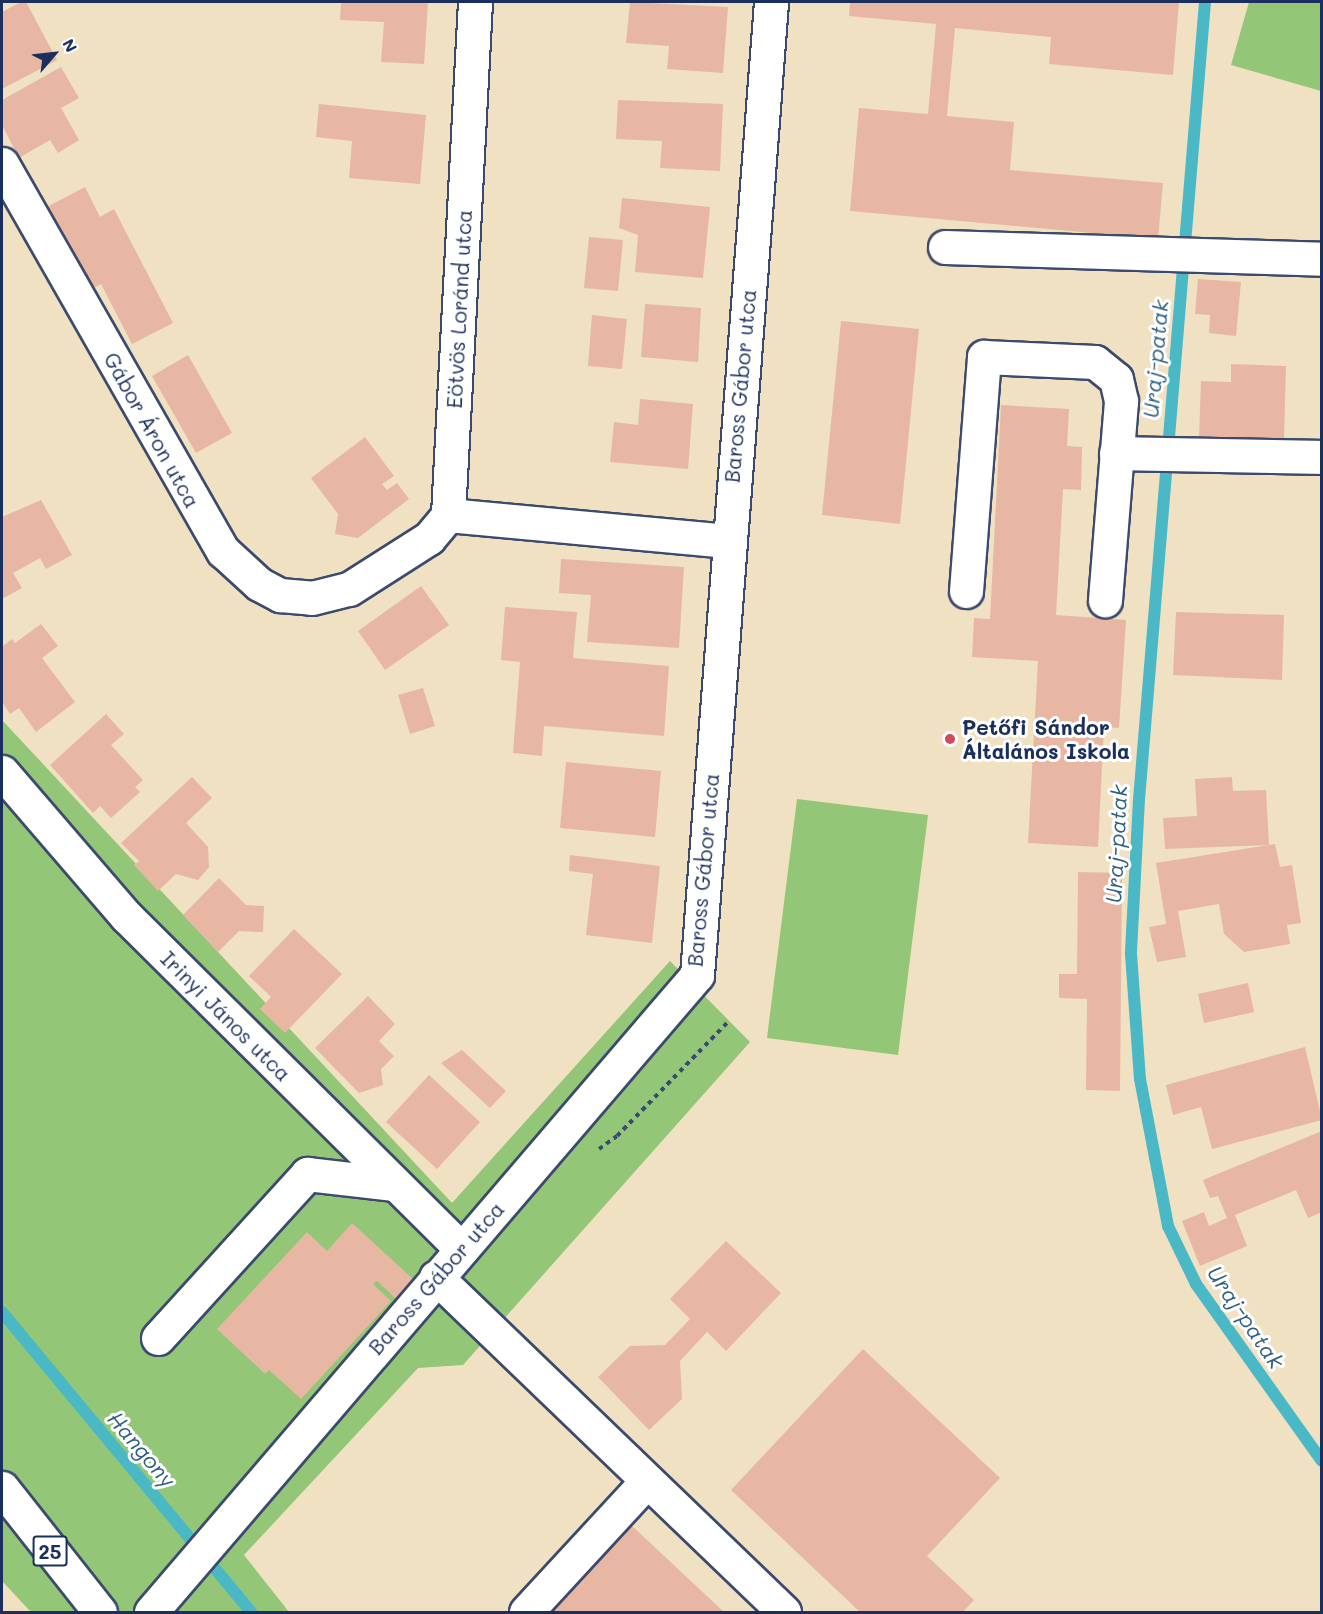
<!DOCTYPE html>
<html>
<head>
<meta charset="utf-8">
<style>
  body { margin:0 }
  #map { position:relative; width:1323px; height:1614px; overflow:hidden; background:#f0e1c3; font-family:Mali,sans-serif }
  div>[style] { position:absolute }
  .green>* { inset:0; background:#93c677 }
  .stream>* { height:12px; margin:-6px; padding:0 6px; transform-origin:6px; border-radius:6px; background:#4bb8c5 }
  .building>* { inset:0; background:#e7b7a3 }
  .path>* { height:4px; margin-top:-2px; transform-origin:0; background:repeating-linear-gradient(90deg,#3b4a6d 0 4.5px,transparent 0 9px) }
  .roads { filter:drop-shadow(2px 0 #3b4a6d) drop-shadow(-2px 0 #3b4a6d) drop-shadow(0 2px #3b4a6d) drop-shadow(0 -2px #3b4a6d) }
  .minor>* { height:33px; margin:-16.5px; padding:0 16.5px; transform-origin:16.5px; border-radius:16.5px; background:#fff }
  .major>* { height:33px; margin:-16.5px; padding:0 16.5px; transform-origin:16.5px; border-radius:16.5px; background:#fff }
  .dots>* { width:16px; height:16px; translate:-50% -50%; box-sizing:border-box; border:3px solid #fff; border-radius:50% }
  span { translate:-50% -50%; white-space:nowrap; text-align:center; line-height:1.15; -webkit-text-stroke:6px #fff; paint-order:stroke }
  .shield-label span { padding:2px 4px; background:#fff; border:2px solid; border-radius:4px; -webkit-text-stroke-width:0 }
  .shield-label { font-size:20px; color:#1b2f5e; font-weight:700 }
  .street-label { font-size:21px; color:#1b2f5e }
  .poi-label { font-size:21px; color:#1b2f5e; font-weight:700 }
  .left { translate:0 -50%; text-align:left }
  .water-label { font-size:22px; color:#2c5f82; font-style:italic }
  .frame { position:absolute; inset:0; border:3px solid #1b2f5e; pointer-events:none }
  .north { position:absolute; left:24px; top:24px; width:60px; height:60px; -webkit-text-stroke:4px #fff; paint-order:stroke; rotate:62deg; font-size:16px; font-weight:700; line-height:24px; text-align:center; color:#1b2f5e }
  .north::after { content:''; display:block; margin:auto; width:21px; height:27px; background:#1b2f5e; clip-path:polygon(50% 0,100% 100%,50% 72%,0 100%) }
</style>
</head>
<body>
<div id="map">
  <div class="green">
    <i style="clip-path:polygon(1249px 2px,1321px 2px,1321px 91px,1231px 65px)"></i>
    <i style="clip-path:polygon(2px 720px,452px 1203px,670px 961px,750px 1042px,463px 1365px,418px 1368px,244px 1555px,289px 1612px,31px 1612px,2px 1581px)"></i>
    <i style="clip-path:polygon(797px 799px,928px 815px,898px 1055px,767px 1038px)"></i>
  </div>
  <div class="stream">
    <i style="left:1205px;top:2px;width:800px;rotate:94.73deg"></i>
    <i style="left:1139px;top:799px;width:155px;rotate:93deg"></i>
    <i style="left:1131px;top:954px;width:125px;rotate:85.9deg"></i>
    <i style="left:1140px;top:1079px;width:150px;rotate:79.2deg"></i>
    <i style="left:1168px;top:1226px;width:64px;rotate:64.2deg"></i>
    <i style="left:1196px;top:1284px;width:217px;rotate:54.6deg"></i>
    <i style="left:2px;top:1312px;width:390px;rotate:50.3deg"></i>
  </div>
  <div class="building">
    <i style="clip-path:polygon(21px 2px,26px 2px,57px 60px,2px 89px,2px 12px)"></i>
    <i style="clip-path:polygon(341px 2px,428px 2px,424px 64px,381px 62px,384px 22px,340px 20px)"></i>
    <i style="clip-path:polygon(630px 2px,728px 7px,723px 73px,667px 69px,669px 46px,626px 43px)"></i>
    <i style="clip-path:polygon(850px 2px,1179px 2px,1173px 75px,1049px 64px,1051px 37px,955px 28px,947px 116px,1014px 122px,1010px 170px,1163px 183px,1158px 239px,850px 211px,859px 108px,928px 114px,936px 24px,849px 16px)"></i>
    <i style="clip-path:polygon(61px 67px,79px 98px,61px 108px,79px 140px,58px 153px,50px 140px,19px 158px,2px 125px,2px 100px)"></i>
    <i style="clip-path:polygon(618px 100px,723px 104px,720px 171px,660px 168px,662px 141px,616px 139px)"></i>
    <i style="clip-path:polygon(319px 104px,426px 115px,420px 184px,349px 178px,352px 141px,316px 137px)"></i>
    <i style="clip-path:polygon(85px 187px,100px 217px,114px 209px,173px 323px,132px 344px,101px 284px,92px 289px,69px 244px,61px 249px,41px 210px)"></i>
    <i style="clip-path:polygon(622px 198px,710px 207px,703px 278px,635px 272px,638px 235px,619px 228px)"></i>
    <i style="clip-path:polygon(589px 237px,623px 240px,618px 291px,584px 288px)"></i>
    <i style="clip-path:polygon(1198px 279px,1241px 282px,1236px 336px,1209px 333px,1210px 315px,1195px 314px)"></i>
    <i style="clip-path:polygon(645px 304px,701px 308px,698px 362px,641px 357px)"></i>
    <i style="clip-path:polygon(592px 315px,627px 319px,622px 369px,588px 366px)"></i>
    <i style="clip-path:polygon(841px 321px,919px 329px,900px 524px,822px 515px)"></i>
    <i style="clip-path:polygon(188px 355px,232px 433px,196px 453px,152px 376px)"></i>
    <i style="clip-path:polygon(1231px 364px,1286px 366px,1284px 440px,1199px 438px,1201px 381px,1231px 382px)"></i>
    <i style="clip-path:polygon(640px 399px,693px 404px,688px 469px,610px 462px,614px 422px,638px 425px)"></i>
    <i style="clip-path:polygon(1001px 405px,1069px 409px,1067px 446px,1082px 447px,1081px 490px,1063px 489px,1056px 615px,1126px 620px,1119px 728px,1104px 727px,1098px 847px,1028px 843px,1038px 661px,972px 657px,974px 618px,990px 619px)"></i>
    <i style="clip-path:polygon(365px 437px,394px 476px,382px 484px,387px 490px,397px 483px,409px 499px,358px 538px,335px 534px,338px 514px,311px 478px)"></i>
    <i style="clip-path:polygon(41px 500px,72px 555px,46px 569px,40px 558px,13px 573px,22px 588px,2px 599px,2px 517px)"></i>
    <i style="clip-path:polygon(561px 559px,684px 567px,679px 648px,587px 642px,591px 595px,559px 593px)"></i>
    <i style="clip-path:polygon(421px 586px,449px 625px,385px 670px,358px 631px)"></i>
    <i style="clip-path:polygon(505px 607px,577px 612px,573px 658px,669px 666px,664px 736px,544px 726px,542px 756px,513px 753px,520px 662px,501px 660px)"></i>
    <i style="clip-path:polygon(1176px 612px,1284px 615px,1282px 680px,1173px 675px)"></i>
    <i style="clip-path:polygon(41px 624px,58px 646px,42px 658px,75px 702px,36px 732px,19px 708px,10px 714px,2px 702px,2px 647px,12px 639px,15px 643px)"></i>
    <i style="clip-path:polygon(423px 688px,435px 726px,410px 734px,398px 695px)"></i>
    <i style="clip-path:polygon(106px 714px,124px 734px,111px 745px,143px 780px,135px 787px,140px 792px,111px 818px,100px 806px,93px 813px,50px 765px)"></i>
    <i style="clip-path:polygon(566px 762px,661px 771px,655px 837px,560px 828px)"></i>
    <i style="clip-path:polygon(192px 777px,212px 798px,186px 823px,208px 847px,209px 867px,198px 880px,176px 874px,158px 891px,134px 865px,139px 861px,121px 843px)"></i>
    <i style="clip-path:polygon(1232px 777px,1233px 791px,1266px 790px,1269px 845px,1165px 849px,1163px 818px,1197px 816px,1195px 779px)"></i>
    <i style="clip-path:polygon(1275px 844px,1280px 867px,1292px 865px,1301px 923px,1287px 925px,1290px 944px,1244px 952px,1224px 934px,1219px 904px,1178px 911px,1186px 957px,1157px 962px,1149px 927px,1166px 924px,1156px 863px)"></i>
    <i style="clip-path:polygon(570px 855px,660px 866px,652px 943px,586px 935px,593px 874px,569px 871px)"></i>
    <i style="clip-path:polygon(1078px 872px,1122px 873px,1120px 1091px,1086px 1090px,1087px 999px,1059px 998px,1059px 974px,1077px 974px)"></i>
    <i style="clip-path:polygon(219px 878px,246px 905px,264px 906px,263px 932px,239px 931px,218px 952px,183px 915px)"></i>
    <i style="clip-path:polygon(294px 929px,342px 974px,285px 1033px,260px 1009px,271px 997px,249px 976px)"></i>
    <i style="clip-path:polygon(1248px 983px,1254px 1012px,1204px 1023px,1198px 994px)"></i>
    <i style="clip-path:polygon(368px 996px,395px 1024px,379px 1041px,394px 1056px,381px 1069px,383px 1085px,359px 1093px,315px 1048px)"></i>
    <i style="clip-path:polygon(1305px 1047px,1322px 1120px,1212px 1149px,1201px 1107px,1173px 1115px,1166px 1085px)"></i>
    <i style="clip-path:polygon(462px 1050px,506px 1091px,490px 1108px,441px 1063px)"></i>
    <i style="clip-path:polygon(429px 1075px,480px 1122px,437px 1169px,386px 1122px)"></i>
    <i style="clip-path:polygon(1322px 1131px,1322px 1212px,1308px 1218px,1296px 1190px,1235px 1215px,1247px 1246px,1200px 1266px,1182px 1221px,1204px 1212px,1209px 1226px,1227px 1218px,1218px 1196px,1210px 1198px,1203px 1180px)"></i>
    <i style="clip-path:polygon(352px 1223px,414px 1280px,396px 1299px,377px 1281px,373px 1284px,391px 1301px,301px 1399px,269px 1370px,265px 1374px,217px 1329px,307px 1232px,327px 1251px)"></i>
    <i style="clip-path:polygon(726px 1241px,781px 1293px,726px 1351px,707px 1332px,680px 1361px,682px 1399px,649px 1430px,598px 1377px,630px 1346px,665px 1345px,690px 1319px,670px 1299px)"></i>
    <i style="clip-path:polygon(863px 1349px,1000px 1478px,927px 1556px,974px 1600px,963px 1612px,860px 1612px,731px 1490px)"></i>
    <i style="clip-path:polygon(630px 1524px,724px 1612px,548px 1612px)"></i>
  </div>
  <div class="path">
    <i style="left:599px;top:1149px;width:22px;rotate:-36deg"></i>
    <i style="left:617px;top:1136px;width:161px;rotate:-45.8deg"></i>
  </div>
  <div class="roads">
    <div class="minor">
      <i style="left:2px;top:164px;width:446px;rotate:60.3deg"></i>
      <i style="left:223px;top:551px;width:49px;rotate:42.5deg"></i>
      <i style="left:259px;top:584px;width:24px;rotate:28deg"></i>
      <i style="left:280px;top:595px;width:32px;rotate:5deg"></i>
      <i style="left:312px;top:598px;width:38px;rotate:-14deg"></i>
      <i style="left:349px;top:589px;width:95px;rotate:-32.5deg"></i>
      <i style="left:429px;top:538px;width:30px;rotate:-50deg"></i>
      <i style="left:448px;top:515px;width:514px;rotate:-86.99deg"></i>
      <i style="left:945px;top:247px;width:377px;rotate:1.8deg"></i>
      <i style="left:1116px;top:453px;width:206px;rotate:1.1deg"></i>
      <i style="left:448px;top:515px;width:281px;rotate:5.3deg"></i>
      <i style="left:966px;top:591px;width:235px;rotate:-85.6deg"></i>
      <i style="left:984px;top:357px;width:111px;rotate:2.6deg"></i>
      <i style="left:1095px;top:362px;width:27px;rotate:39deg"></i>
      <i style="left:1116px;top:379px;width:23px;rotate:77deg"></i>
      <i style="left:1121px;top:401px;width:200px;rotate:94.6deg"></i>
      <i style="left:2px;top:772px;width:190px;rotate:49.3deg"></i>
      <i style="left:126px;top:916px;width:472px;rotate:44.8deg"></i>
      <i style="left:436px;top:1277px;width:483px;rotate:43.9deg"></i>
      <i style="left:158px;top:1338px;width:222px;rotate:-47.7deg"></i>
      <i style="left:307px;top:1174px;width:88px;rotate:6.6deg"></i>
      <i style="left:151px;top:1612px;width:839px;rotate:-49.4deg"></i>
      <i style="left:697px;top:975px;width:976px;rotate:-85.65deg"></i>
      <i style="left:526px;top:1612px;width:177px;rotate:-47.3deg"></i>
    </div>
    <div class="major">
      <i style="left:2px;top:1488px;width:158px;rotate:51.7deg"></i>
    </div>
  </div>
  <div class="dots">
    <i style="left:950px;top:739px;background:#d1495b"></i>
  </div>
  <div class="shield-label">
    <span style="left:50px;top:1551px">25</span>
  </div>
  <div class="street-label">
    <span style="left:459px;top:309px;rotate:-87deg">Eötvös Loránd utca</span>
    <span style="left:740px;top:386px;rotate:-85deg">Baross Gábor utca</span>
    <span style="left:152px;top:430px;rotate:61deg">Gábor Áron utca</span>
    <span style="left:703px;top:870px;rotate:-85deg">Baross Gábor utca</span>
    <span style="left:226px;top:1016px;rotate:45deg">Irinyi János utca</span>
    <span style="left:436px;top:1278px;rotate:-49deg">Baross Gábor utca</span>
  </div>
  <div class="poi-label">
    <span class="left" style="left:962px;top:739px">Petőfi Sándor<br>Általános Iskola</span>
  </div>
  <div class="water-label">
    <span style="left:1155px;top:359px;rotate:-85deg">Uraj-patak</span>
    <span style="left:1116px;top:844px;rotate:-87deg">Uraj-patak</span>
    <span style="left:1246px;top:1317px;rotate:56deg">Uraj-patak</span>
    <span style="left:142px;top:1449px;rotate:50deg">Hangony</span>
  </div>
  <div class="frame"></div>
  <div class="north">N</div>
</div>
</body>
</html>
